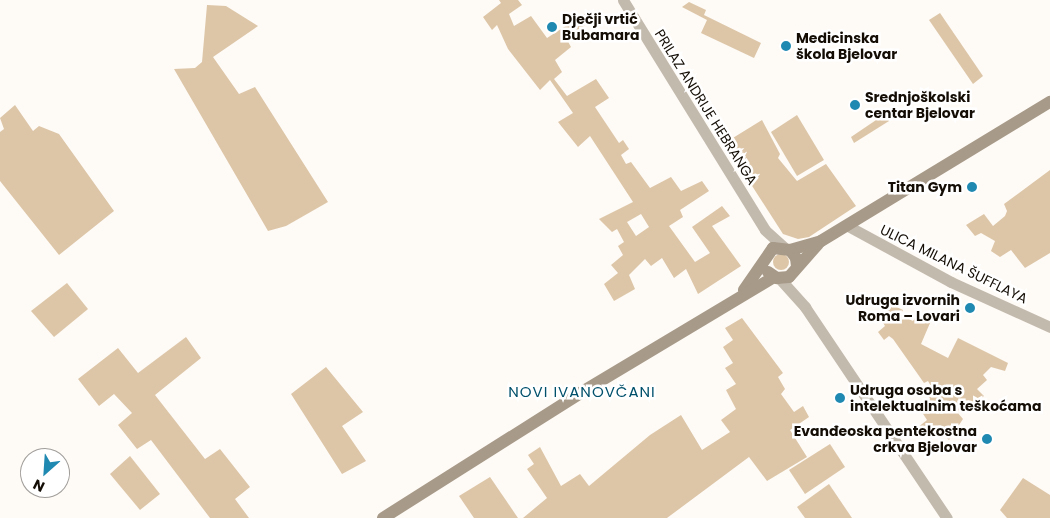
<!DOCTYPE html>
<html>
<head>
<meta charset="utf-8">
<style>
  body { margin:0 }
  #map { position:relative; width:1050px; height:518px; overflow:hidden; background:#fefaf5; font-family:Poppins,sans-serif }
  div>[style] { position:absolute }
  .green>* { inset:0; background:#ddc6a8 }
  .round { border-radius:50% }
  .tertiary>* { height:11px; margin:-5.5px; padding:0 5.5px; transform-origin:5.5px; border-radius:5.5px; background:#c3baae }
  .secondary>* { height:12px; margin:-6px; padding:0 6px; transform-origin:6px; border-radius:6px; background:#a79a89 }
  .dots>* { width:14px; height:14px; translate:-50% -50%; box-sizing:border-box; border:2px solid #fff; border-radius:50% }
  span { translate:-50% -50%; white-space:nowrap; text-align:center; line-height:1.15; -webkit-text-stroke:5px #fff; paint-order:stroke }
  .poi-label { font-size:14px; color:#130d05; font-weight:700 }
  .left { translate:0 -50%; text-align:left }
  .right { translate:-100% -50%; text-align:right }
  .street-label { font-size:14px; color:#130d05 }
  .neighbourhood-label { font-size:15px; color:#00506b; letter-spacing:1px }
  .north { position:absolute; left:20px; top:448px; width:50px; height:50px; box-sizing:border-box; background:#fff; border:1px solid #a19e9b; border-radius:50%; rotate:206deg; font-size:14px; font-weight:700; line-height:20px; text-align:center; color:#130d05 }
  .north::after { content:''; display:block; margin:auto; width:18px; height:22px; background:#2089b1; clip-path:polygon(50% 0,100% 100%,50% 72%,0 100%) }
</style>
</head>
<body>
<div id="map">
  <div class="green">
    <i style="clip-path:polygon(evenodd,499px 0,518px 0,522px 5px,509px 14px,514px 26px,531px 16px,547px 38px,586px 13px,592px 20px,566px 38px,571px 47px,555px 60px,562px 72px,554px 79px,567px 96px,596px 79px,609px 98px,595px 107px,619px 143px,623px 140px,629px 149px,621px 155px,626px 164px,631px 162px,650px 188px,671px 177px,681px 191px,702px 181px,709px 191px,680px 210px,683px 217px,669px 226px,695px 262px,710px 253px,692px 227px,722px 206px,730px 216px,712px 226px,741px 266px,698px 294px,686px 269px,674px 278px,662px 258px,651px 266px,645px 259px,629px 275px,635px 289px,614px 301px,604px 284px,618px 273px,611px 265px,623px 255px,618px 246px,624px 242px,617px 229px,612px 232px,599px 219px,633px 202px,590px 136px,578px 147px,558px 122px,573px 113px,550px 80px,540px 90px,508px 49px,497px 25px,492px 30px,483px 17px,501px 3px,499px 0,641px 214px,649px 227px,636px 236px,627px 222px,641px 214px)"></i>
    <i style="clip-path:polygon(689px 2px,706px 10px,704px 15px,761px 43px,754px 58px,701px 33px,707px 20px,682px 7px)"></i>
    <i style="clip-path:polygon(207px 5px,226px 6px,258px 26px,213px 57px,239px 94px,255px 87px,328px 202px,286px 226px,268px 231px,174px 69px,195px 68px,202px 62px)"></i>
    <i style="clip-path:polygon(940px 13px,983px 76px,973px 84px,929px 20px)"></i>
    <i style="clip-path:polygon(15px 105px,33px 131px,39px 126px,59px 134px,114px 211px,59px 255px,0 181px,0 132px,4px 129px,0 118px)"></i>
    <i style="clip-path:polygon(885px 114px,889px 121px,854px 143px,851px 137px)"></i>
    <i style="clip-path:polygon(797px 115px,824px 160px,797px 176px,771px 132px)"></i>
    <i style="clip-path:polygon(762px 120px,780px 154px,778px 158px,797px 181px,826px 164px,856px 206px,809px 237px,798px 239px,783px 234px,747px 178px,728px 141px)"></i>
    <i style="clip-path:polygon(1050px 170px,1050px 253px,1025px 268px,1011px 250px,1000px 257px,991px 251px,995px 241px,981px 233px,975px 236px,966px 225px,984px 214px,993px 226px,1005px 216px,1007px 211px,1004px 204px)"></i>
    <i class="round" style="left:773px;top:254px;width:16px;height:16px"></i>
    <i style="clip-path:polygon(67px 283px,88px 309px,54px 337px,31px 311px)"></i>
    <i style="clip-path:polygon(880px 299px,903px 310px,900px 315px,913px 321px,916px 316px,923px 319px,926px 312px,933px 316px,921px 344px,948px 358px,958px 338px,1008px 363px,1005px 371px,991px 367px,983px 375px,987px 380px,977px 389px,984px 396px,973px 404px,968px 400px,957px 412px,963px 419px,949px 440px,935px 427px,923px 435px,917px 428px,927px 420px,918px 406px,935px 393px,928px 381px,924px 383px,893px 339px,889px 336px,884px 340px,878px 332px,885px 326px,882px 321px,889px 314px,875px 304px)"></i>
    <i style="clip-path:polygon(742px 318px,783px 373px,778px 377px,785px 389px,781px 394px,794px 412px,803px 406px,809px 417px,790px 430px,807px 457px,767px 481px,749px 457px,667px 518px,523px 518px,547px 498px,527px 469px,534px 464px,528px 455px,540px 447px,561px 486px,580px 474px,589px 486px,650px 435px,681px 415px,702px 450px,730px 432px,721px 420px,736px 409px,726px 390px,736px 384px,725px 368px,733px 363px,723px 347px,733px 340px,725px 328px)"></i>
    <i style="clip-path:polygon(186px 337px,201px 358px,155px 395px,205px 459px,220px 449px,250px 487px,235px 499px,249px 518px,210px 518px,151px 440px,137px 449px,118px 425px,132px 413px,114px 394px,99px 406px,78px 379px,118px 348px,138px 373px)"></i>
    <i style="clip-path:polygon(326px 367px,363px 412px,342px 426px,366px 461px,342px 474px,291px 394px)"></i>
    <i style="clip-path:polygon(830px 444px,845px 467px,805px 494px,789px 470px)"></i>
    <i style="clip-path:polygon(130px 456px,160px 494px,140px 510px,110px 474px)"></i>
    <i style="clip-path:polygon(490px 477px,518px 518px,474px 518px,459px 496px)"></i>
    <i style="clip-path:polygon(1023px 478px,1050px 495px,1050px 518px,1007px 518px,1000px 510px)"></i>
    <i style="clip-path:polygon(829px 484px,852px 518px,805px 518px,797px 507px)"></i>
  </div>
  <div class="tertiary">
    <i style="left:623px;top:0;width:270px;rotate:58.3deg"></i>
    <i style="left:765px;top:230px;width:25px;rotate:42deg"></i>
    <i style="left:848px;top:226px;width:117px;rotate:28.5deg"></i>
    <i style="left:951px;top:282px;width:109px;rotate:24.4deg"></i>
    <i style="left:780px;top:279px;width:38px;rotate:48deg"></i>
    <i style="left:805px;top:307px;width:254px;rotate:56.1deg"></i>
  </div>
  <div class="secondary">
    <i style="left:790px;top:250px;width:32px;rotate:-16deg"></i>
    <i style="left:821px;top:241px;width:268px;rotate:-31.3deg"></i>
    <i style="left:768px;top:272px;width:11px;rotate:34deg"></i>
    <i style="left:777px;top:278px;width:12px;rotate:-5deg"></i>
    <i style="left:789px;top:277px;width:44px;rotate:-48.7deg"></i>
    <i style="left:744px;top:290px;width:51px;rotate:-55.4deg"></i>
    <i style="left:773px;top:248px;width:17px;rotate:7deg"></i>
    <i style="left:790px;top:250px;width:10px;rotate:53deg"></i>
    <i style="left:796px;top:258px;width:8px;rotate:83deg"></i>
    <i style="left:383px;top:518px;width:236px;rotate:-32.3deg"></i>
    <i style="left:582px;top:392px;width:224px;rotate:-30.9deg"></i>
  </div>
  <div class="dots">
    <i style="left:552px;top:27px;background:#2089b1"></i>
    <i style="left:786px;top:46px;background:#2089b1"></i>
    <i style="left:855px;top:105px;background:#2089b1"></i>
    <i style="left:972px;top:187px;background:#2089b1"></i>
    <i style="left:970px;top:308px;background:#2089b1"></i>
    <i style="left:840px;top:398px;background:#2089b1"></i>
    <i style="left:987px;top:439px;background:#2089b1"></i>
  </div>
  <div class="poi-label">
    <span class="left" style="left:562px;top:27px">Dječji vrtić<br>Bubamara</span>
    <span class="left" style="left:796px;top:46px">Medicinska<br>škola Bjelovar</span>
    <span class="left" style="left:865px;top:105px">Srednjoškolski<br>centar Bjelovar</span>
    <span class="right" style="left:962px;top:187px">Titan Gym</span>
    <span class="right" style="left:960px;top:308px">Udruga izvornih<br>Roma – Lovari</span>
    <span class="left" style="left:850px;top:398px">Udruga osoba s<br>intelektualnim teškoćama</span>
    <span class="right" style="left:977px;top:439px">Evanđeoska pentekostna<br>crkva Bjelovar</span>
  </div>
  <div class="street-label">
    <span style="left:706px;top:107px;rotate:58deg">PRILAZ ANDRIJE HEBRANGA</span>
    <span style="left:954px;top:264px;rotate:26deg">ULICA MILANA ŠUFFLAYA</span>
  </div>
  <div class="neighbourhood-label">
    <span style="left:582px;top:392px">NOVI IVANOVČANI</span>
  </div>
  <div class="north">N</div>
</div>
</body>
</html>
